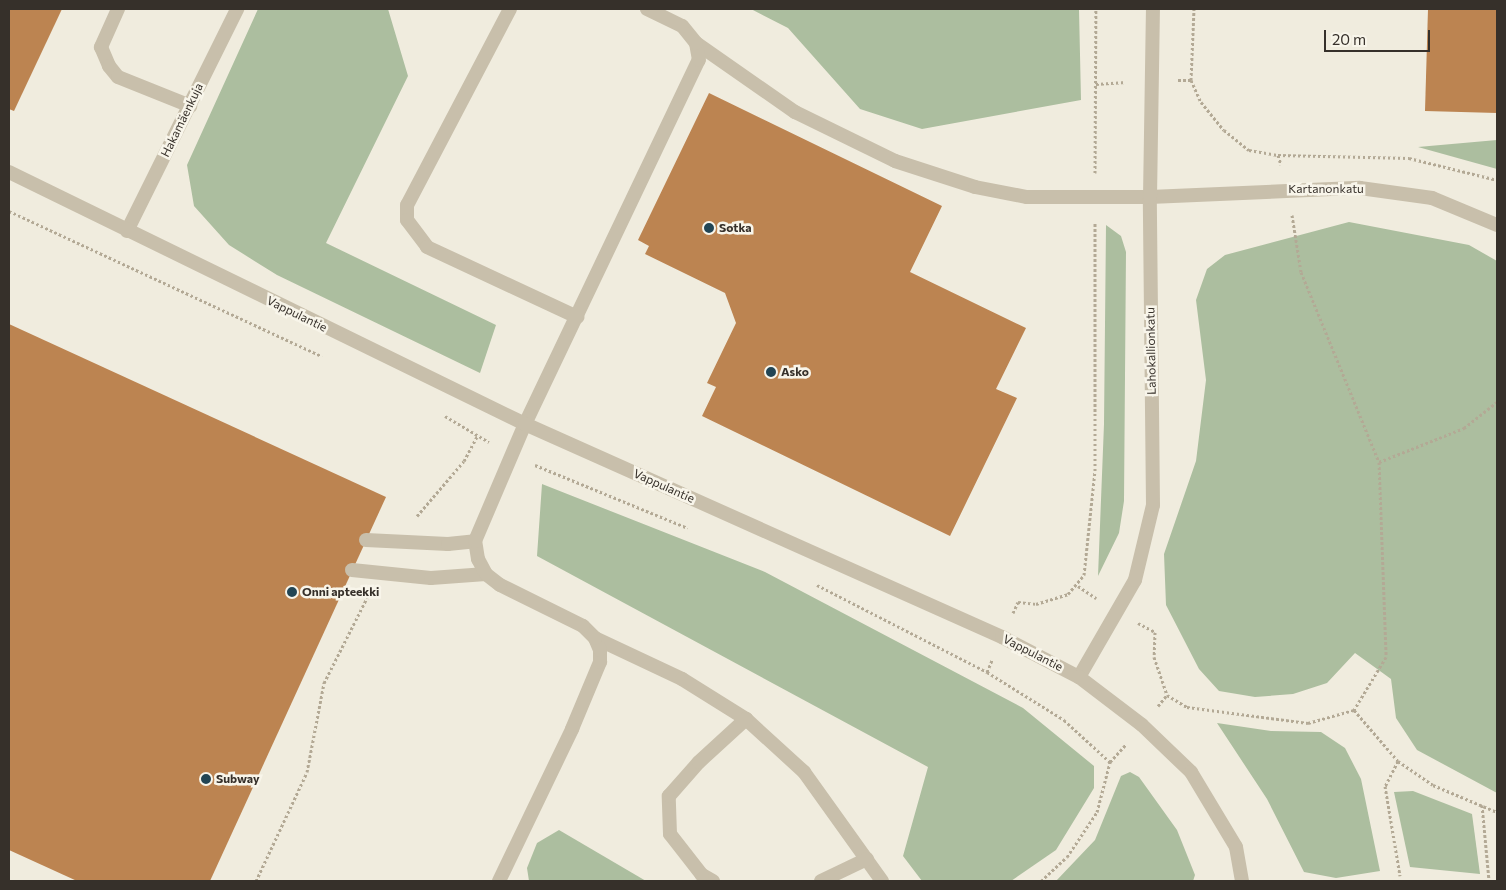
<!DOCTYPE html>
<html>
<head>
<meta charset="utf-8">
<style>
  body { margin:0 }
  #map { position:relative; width:1506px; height:890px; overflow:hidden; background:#f0ecde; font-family:Commissioner,sans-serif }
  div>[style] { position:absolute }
  .green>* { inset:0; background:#acbe9f }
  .building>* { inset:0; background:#bc8451 }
  .path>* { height:3px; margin-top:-1.5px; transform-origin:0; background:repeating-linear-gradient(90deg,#b3a995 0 2.5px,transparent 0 5px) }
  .service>* { height:14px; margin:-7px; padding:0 7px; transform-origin:7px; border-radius:7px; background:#c8bfab }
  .minor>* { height:14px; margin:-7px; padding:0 7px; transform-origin:7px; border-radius:7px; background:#c8bfab }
  .tertiary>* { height:14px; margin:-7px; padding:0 7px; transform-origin:7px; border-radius:7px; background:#c8bfab }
  .dots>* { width:14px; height:14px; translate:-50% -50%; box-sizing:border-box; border:2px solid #f8f5ea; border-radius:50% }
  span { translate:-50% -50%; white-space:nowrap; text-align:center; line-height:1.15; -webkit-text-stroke:5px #f8f5ea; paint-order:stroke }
  .street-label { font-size:12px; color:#36302a }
  .poi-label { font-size:12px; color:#36302a; font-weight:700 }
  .left { translate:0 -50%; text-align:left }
  .frame { position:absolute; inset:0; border:10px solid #36302a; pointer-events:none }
  .scale { position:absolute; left:1324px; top:30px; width:106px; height:22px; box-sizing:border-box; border:2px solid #36302a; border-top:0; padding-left:6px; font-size:15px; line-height:18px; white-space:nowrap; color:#36302a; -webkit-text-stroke:4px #f8f5ea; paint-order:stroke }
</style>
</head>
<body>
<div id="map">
  <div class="green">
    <i style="clip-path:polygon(258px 9px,388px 9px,408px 76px,326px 243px,496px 325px,480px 373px,277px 275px,229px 245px,194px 206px,187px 165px)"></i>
    <i style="clip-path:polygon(751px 9px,1079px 9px,1081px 100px,922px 129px,860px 109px,788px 28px)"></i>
    <i style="clip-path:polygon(1497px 140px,1497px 169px,1418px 147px)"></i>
    <i style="clip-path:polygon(1349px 222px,1469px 245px,1497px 261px,1497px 793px,1417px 750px,1396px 718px,1391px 679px,1355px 653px,1327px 683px,1293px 694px,1255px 697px,1219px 691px,1199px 669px,1166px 605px,1164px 554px,1196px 461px,1206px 380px,1196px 300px,1207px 269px,1225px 255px)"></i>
    <i style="clip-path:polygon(1106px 225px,1121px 236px,1126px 252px,1124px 501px,1119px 533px,1098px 576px,1104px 424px)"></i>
    <i style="clip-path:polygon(542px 484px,765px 572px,1023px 708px,1094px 766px,1094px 788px,1056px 850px,1011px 881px,922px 881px,903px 856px,928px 767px,537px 556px)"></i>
    <i style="clip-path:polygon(1217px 723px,1271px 731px,1321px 732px,1345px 748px,1361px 779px,1380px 871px,1336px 878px,1304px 872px,1267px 799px)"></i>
    <i style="clip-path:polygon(1130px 772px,1139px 777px,1177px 830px,1195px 875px,1193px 881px,1056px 881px,1095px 840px,1121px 776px)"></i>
    <i style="clip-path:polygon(1413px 791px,1472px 814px,1480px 874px,1410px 867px,1394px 792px)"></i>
    <i style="clip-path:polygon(559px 830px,646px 881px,529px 881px,527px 868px,537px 843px)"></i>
  </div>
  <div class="building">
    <i style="clip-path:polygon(9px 9px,62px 9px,14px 111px,9px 109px)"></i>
    <i style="clip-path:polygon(1428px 9px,1497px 9px,1497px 113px,1425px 111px)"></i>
    <i style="clip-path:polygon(709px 93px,942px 206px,910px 272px,1026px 328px,996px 389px,1017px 398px,950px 536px,702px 416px,716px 387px,707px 383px,736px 323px,725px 293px,645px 254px,649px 246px,638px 240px)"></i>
    <i style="clip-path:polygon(9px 324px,386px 497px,210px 881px,77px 881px,9px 850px)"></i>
  </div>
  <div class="path">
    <i style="left:1178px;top:80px;width:13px"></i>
    <i style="left:1191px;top:80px;width:24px;rotate:66deg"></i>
    <i style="left:1201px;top:102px;width:36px;rotate:51deg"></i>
    <i style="left:1224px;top:130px;width:32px;rotate:39deg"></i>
    <i style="left:1249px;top:150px;width:29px;rotate:10deg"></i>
    <i style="left:1278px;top:155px;width:10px;rotate:73deg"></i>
    <i style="left:1191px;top:80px;width:71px;rotate:-87.6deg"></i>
    <i style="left:1096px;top:84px;width:30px;rotate:-4deg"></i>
    <i style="left:1278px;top:155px;width:131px;rotate:1.3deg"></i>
    <i style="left:1409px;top:158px;width:91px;rotate:14deg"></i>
    <i style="left:1095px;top:173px;width:164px;rotate:-89.7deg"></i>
    <i style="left:9px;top:211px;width:345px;rotate:24.9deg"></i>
    <i style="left:1292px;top:215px;width:58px;rotate:81deg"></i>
    <i style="left:1301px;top:272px;width:205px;rotate:67.7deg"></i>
    <i style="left:1379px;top:462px;width:195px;rotate:87.9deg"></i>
    <i style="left:1386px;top:657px;width:62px;rotate:121.1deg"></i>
    <i style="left:445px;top:416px;width:51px;rotate:30.6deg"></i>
    <i style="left:1379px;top:462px;width:92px;rotate:-21.8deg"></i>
    <i style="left:1464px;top:428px;width:42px;rotate:-38.2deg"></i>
    <i style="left:535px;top:465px;width:165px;rotate:22.4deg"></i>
    <i style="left:417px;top:516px;width:72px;rotate:-49.5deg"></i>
    <i style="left:464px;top:461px;width:30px;rotate:-62deg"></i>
    <i style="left:817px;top:585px;width:191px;rotate:27.1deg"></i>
    <i style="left:987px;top:672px;width:91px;rotate:31.9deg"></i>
    <i style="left:1064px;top:720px;width:62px;rotate:42.4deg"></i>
    <i style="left:1078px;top:586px;width:22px;rotate:34deg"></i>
    <i style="left:1013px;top:613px;width:12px;rotate:-66deg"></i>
    <i style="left:1018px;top:602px;width:18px;rotate:6deg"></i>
    <i style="left:1036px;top:604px;width:34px;rotate:-17deg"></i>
    <i style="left:1068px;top:594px;width:25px;rotate:-50deg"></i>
    <i style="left:1084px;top:575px;width:105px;rotate:-84deg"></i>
    <i style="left:1095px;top:471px;width:249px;rotate:-90deg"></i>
    <i style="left:1138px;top:623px;width:19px;rotate:28deg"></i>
    <i style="left:1155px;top:632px;width:25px;rotate:92deg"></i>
    <i style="left:1154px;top:657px;width:40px;rotate:71.1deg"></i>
    <i style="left:987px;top:672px;width:13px;rotate:-67deg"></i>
    <i style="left:1158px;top:706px;width:14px;rotate:-51deg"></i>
    <i style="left:1167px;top:695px;width:23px;rotate:31deg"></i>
    <i style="left:1187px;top:707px;width:122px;rotate:7.5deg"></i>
    <i style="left:1308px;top:723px;width:48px;rotate:-15.8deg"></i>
    <i style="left:1354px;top:710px;width:67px;rotate:49.2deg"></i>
    <i style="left:1398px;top:761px;width:42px;rotate:34.4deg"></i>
    <i style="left:1433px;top:785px;width:69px;rotate:22.9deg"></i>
    <i style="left:1398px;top:761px;width:28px;rotate:117deg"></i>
    <i style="left:1385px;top:786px;width:91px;rotate:80.5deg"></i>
    <i style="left:1482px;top:805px;width:76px;rotate:84.7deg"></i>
    <i style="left:256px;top:881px;width:120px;rotate:-64.9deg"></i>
    <i style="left:307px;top:772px;width:91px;rotate:-79.2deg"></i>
    <i style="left:324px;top:683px;width:97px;rotate:-63.2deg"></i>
    <i style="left:1041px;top:881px;width:35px;rotate:-43deg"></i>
    <i style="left:1067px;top:857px;width:54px;rotate:-56.3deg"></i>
    <i style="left:1097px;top:812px;width:52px;rotate:-75.4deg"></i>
    <i style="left:1110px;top:762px;width:24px;rotate:-48deg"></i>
  </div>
  <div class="service">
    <i style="left:118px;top:9px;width:42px;rotate:114.1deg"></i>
    <i style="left:101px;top:47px;width:21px;rotate:67deg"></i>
    <i style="left:109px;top:66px;width:14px;rotate:51deg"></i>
    <i style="left:118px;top:77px;width:78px;rotate:21.9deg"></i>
    <i style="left:510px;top:9px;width:221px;rotate:117.7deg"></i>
    <i style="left:407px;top:205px;width:15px;rotate:90deg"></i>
    <i style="left:407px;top:220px;width:34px;rotate:53deg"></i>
    <i style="left:427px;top:247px;width:166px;rotate:25deg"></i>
    <i style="left:696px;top:43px;width:121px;rotate:34.9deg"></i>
    <i style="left:795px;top:112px;width:111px;rotate:26.1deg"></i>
    <i style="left:895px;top:161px;width:84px;rotate:18deg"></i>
    <i style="left:975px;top:187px;width:53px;rotate:10.9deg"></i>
    <i style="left:1027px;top:197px;width:123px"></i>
    <i style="left:366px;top:540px;width:82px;rotate:2.8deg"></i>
    <i style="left:448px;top:544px;width:27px;rotate:-6deg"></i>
    <i style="left:352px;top:570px;width:79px;rotate:5.8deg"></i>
    <i style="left:431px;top:578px;width:55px;rotate:-4.2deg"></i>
    <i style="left:595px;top:638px;width:96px;rotate:25.2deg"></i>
    <i style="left:682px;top:679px;width:75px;rotate:32deg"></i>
    <i style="left:746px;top:719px;width:79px;rotate:42.4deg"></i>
    <i style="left:804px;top:772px;width:134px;rotate:54.4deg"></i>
    <i style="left:499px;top:881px;width:169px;rotate:-64.3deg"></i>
    <i style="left:572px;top:729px;width:73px;rotate:-67.3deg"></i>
    <i style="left:600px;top:662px;width:12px;rotate:-90deg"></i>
    <i style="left:600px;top:650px;width:13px;rotate:-113deg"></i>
    <i style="left:595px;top:638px;width:17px;rotate:-135deg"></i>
    <i style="left:583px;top:626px;width:93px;rotate:-153.7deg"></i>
    <i style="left:500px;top:585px;width:18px;rotate:-142deg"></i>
    <i style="left:486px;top:574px;width:17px;rotate:-118deg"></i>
    <i style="left:478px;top:559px;width:18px;rotate:-99deg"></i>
    <i style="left:475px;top:541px;width:127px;rotate:-66.9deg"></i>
    <i style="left:525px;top:424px;width:403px;rotate:-64.5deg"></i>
    <i style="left:699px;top:60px;width:17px;rotate:-100deg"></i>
    <i style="left:696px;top:43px;width:22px;rotate:-129deg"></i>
    <i style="left:682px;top:26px;width:39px;rotate:-154deg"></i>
    <i style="left:713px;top:881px;width:13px;rotate:-151deg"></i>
    <i style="left:702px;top:875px;width:52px;rotate:-128deg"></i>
    <i style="left:670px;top:834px;width:38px;rotate:-92deg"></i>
    <i style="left:669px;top:796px;width:45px;rotate:-48.6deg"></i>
    <i style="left:699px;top:762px;width:64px;rotate:-42.5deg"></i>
    <i style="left:821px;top:881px;width:51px;rotate:-25.6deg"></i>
  </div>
  <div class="minor">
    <i style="left:1150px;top:197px;width:210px;rotate:-2.5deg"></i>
    <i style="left:1360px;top:188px;width:73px;rotate:7.9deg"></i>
    <i style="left:1432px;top:198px;width:70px;rotate:22.6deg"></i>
    <i style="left:127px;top:231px;width:248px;rotate:-63.6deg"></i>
    <i style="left:1079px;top:677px;width:112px;rotate:-60deg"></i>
    <i style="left:1135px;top:580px;width:77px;rotate:-76.5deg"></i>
    <i style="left:1153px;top:505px;width:308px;rotate:-90.6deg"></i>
    <i style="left:1150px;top:197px;width:188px;rotate:-89.1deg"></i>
  </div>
  <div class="tertiary">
    <i style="left:9px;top:172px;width:574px;rotate:26.03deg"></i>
    <i style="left:525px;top:424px;width:522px;rotate:24.06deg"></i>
    <i style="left:1002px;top:637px;width:87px;rotate:27.5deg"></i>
    <i style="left:1079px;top:677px;width:79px;rotate:37.3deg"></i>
    <i style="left:1142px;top:725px;width:68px;rotate:43.8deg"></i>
    <i style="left:1191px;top:772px;width:87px;rotate:59deg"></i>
    <i style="left:1236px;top:847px;width:35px;rotate:80deg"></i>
  </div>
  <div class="dots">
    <i style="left:709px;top:228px;background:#224554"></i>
    <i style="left:771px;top:372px;background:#224554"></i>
    <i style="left:292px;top:592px;background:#224554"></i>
    <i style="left:206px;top:779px;background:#224554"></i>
  </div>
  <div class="street-label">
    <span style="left:182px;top:120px;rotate:-64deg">Hakamäenkuja</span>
    <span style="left:1326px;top:189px">Kartanonkatu</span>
    <span style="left:297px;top:314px;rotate:26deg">Vappulantie</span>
    <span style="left:1151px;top:351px;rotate:-91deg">Lahokallionkatu</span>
    <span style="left:664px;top:486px;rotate:24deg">Vappulantie</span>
    <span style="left:1033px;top:653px;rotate:27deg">Vappulantie</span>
  </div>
  <div class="poi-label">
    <span class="left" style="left:719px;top:228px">Sotka</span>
    <span class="left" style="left:781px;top:372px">Asko</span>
    <span class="left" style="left:302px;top:592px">Onni apteekki</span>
    <span class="left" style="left:216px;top:779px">Subway</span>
  </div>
  <div class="frame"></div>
  <div class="scale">20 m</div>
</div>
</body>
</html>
